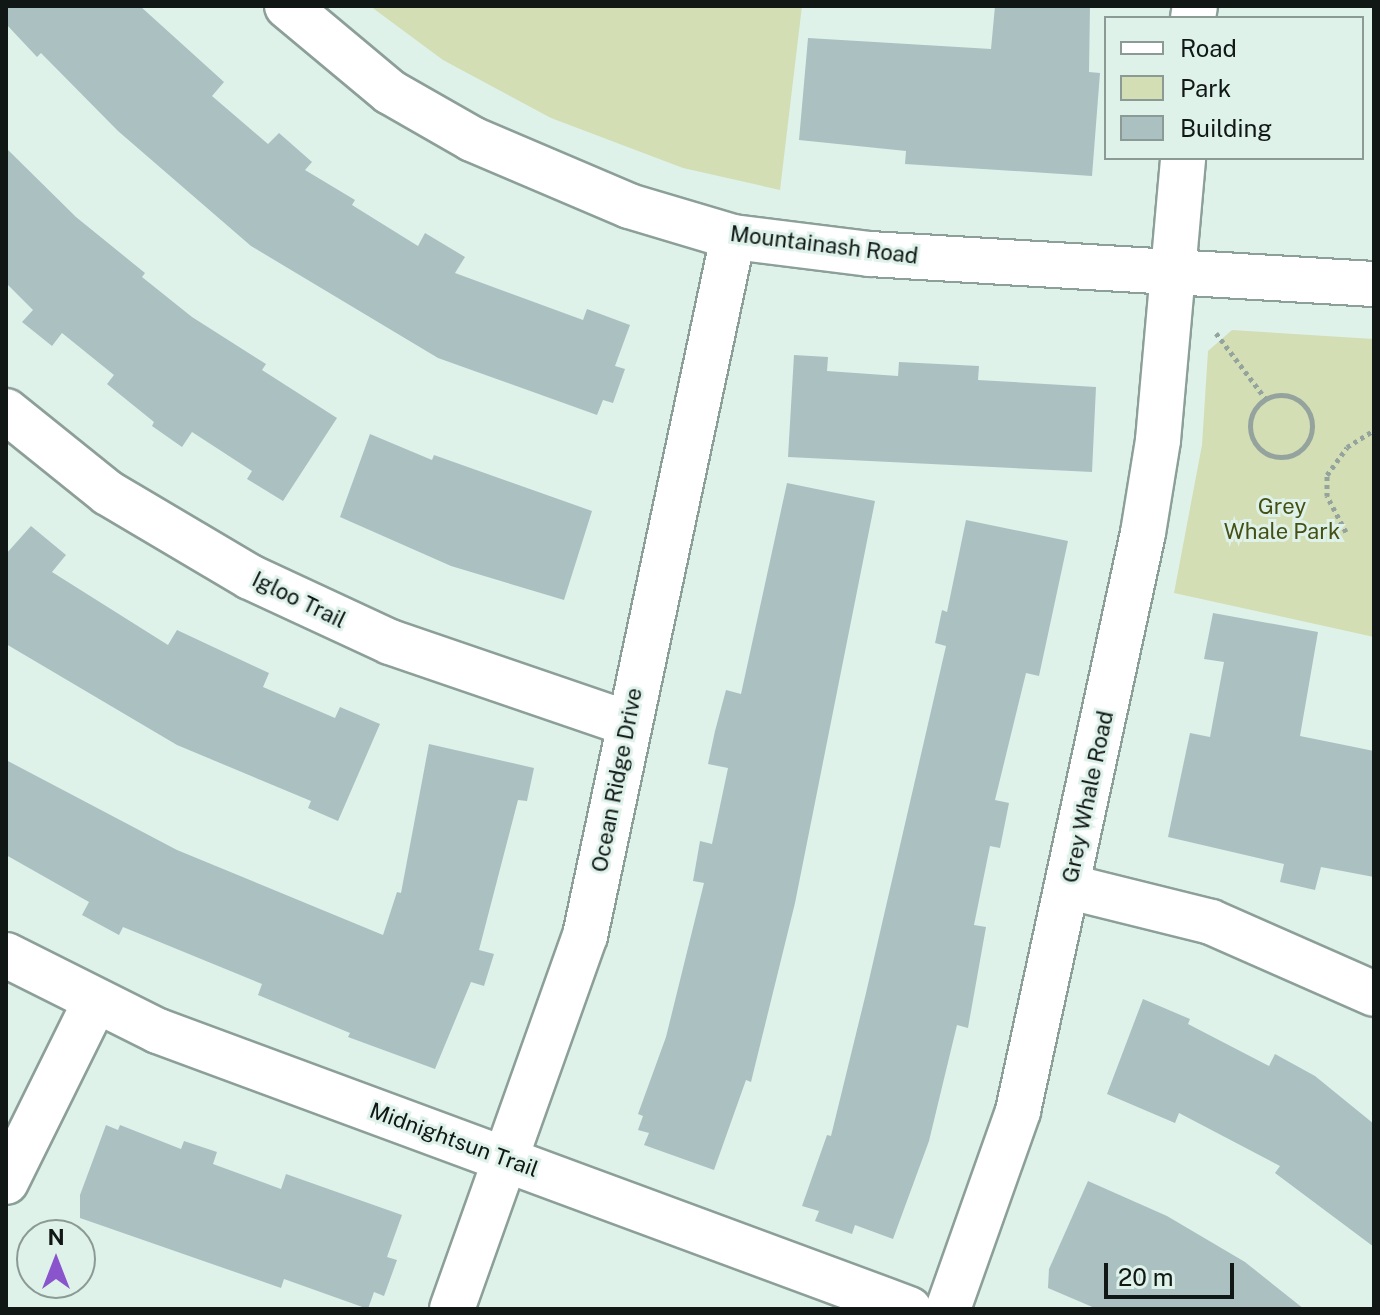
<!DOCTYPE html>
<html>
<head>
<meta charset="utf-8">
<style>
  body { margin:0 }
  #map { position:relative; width:1380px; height:1315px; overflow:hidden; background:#def2ea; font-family:"Public Sans",sans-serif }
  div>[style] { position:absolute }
  .green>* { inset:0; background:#d3deb4 }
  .building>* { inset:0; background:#abc1c1 }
  .path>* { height:5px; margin-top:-2.5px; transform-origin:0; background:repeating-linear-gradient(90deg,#94a39e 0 4px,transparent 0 8px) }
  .path>.ring { margin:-2.5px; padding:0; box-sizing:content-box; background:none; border:5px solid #94a39e; border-radius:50% }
  .roads { filter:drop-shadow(2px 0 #8c9f98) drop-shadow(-2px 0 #8c9f98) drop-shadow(0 2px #8c9f98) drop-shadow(0 -2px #8c9f98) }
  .street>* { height:44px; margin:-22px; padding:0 22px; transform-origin:22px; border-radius:22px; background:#fff }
  .secondary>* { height:44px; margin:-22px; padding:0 22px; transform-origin:22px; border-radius:22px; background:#fff }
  span { translate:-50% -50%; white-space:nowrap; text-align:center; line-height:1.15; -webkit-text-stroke:6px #def2ea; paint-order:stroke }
  .street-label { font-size:22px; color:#101715 }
  .park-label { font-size:22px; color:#455012 }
  .frame { position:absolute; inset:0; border:8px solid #101715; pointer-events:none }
  .legend { position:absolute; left:1104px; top:16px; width:260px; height:144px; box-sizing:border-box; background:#def2ea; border:2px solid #8c9a95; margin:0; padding:10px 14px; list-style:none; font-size:24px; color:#101715 }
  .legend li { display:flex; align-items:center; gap:16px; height:40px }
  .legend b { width:40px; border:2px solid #8c9a95 }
  .north { position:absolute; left:16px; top:1219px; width:80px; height:80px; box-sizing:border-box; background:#def2ea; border:2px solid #8c9a95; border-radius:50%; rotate:0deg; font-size:22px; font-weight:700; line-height:32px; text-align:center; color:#101715 }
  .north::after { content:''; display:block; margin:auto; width:28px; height:36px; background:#8a54cc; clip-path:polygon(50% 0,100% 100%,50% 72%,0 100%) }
  .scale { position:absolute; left:1104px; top:1263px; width:130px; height:36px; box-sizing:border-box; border:4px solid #101715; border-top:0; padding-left:10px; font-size:24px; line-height:28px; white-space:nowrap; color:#101715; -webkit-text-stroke:6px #def2ea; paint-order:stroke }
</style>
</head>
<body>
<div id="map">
  <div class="green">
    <i style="clip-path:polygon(370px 6px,802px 6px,780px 190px,683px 168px,551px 118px,443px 60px)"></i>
    <i style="clip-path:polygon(1232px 330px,1374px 339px,1374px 637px,1174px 593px,1202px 445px,1208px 351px)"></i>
  </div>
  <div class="building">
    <i style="clip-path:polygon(6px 6px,140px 6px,224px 82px,212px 96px,268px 144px,279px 133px,312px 162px,305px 170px,355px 200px,352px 205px,418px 246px,425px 233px,465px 257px,455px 273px,583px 320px,587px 309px,630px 325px,615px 366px,625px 369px,613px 403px,603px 400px,597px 415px,438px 358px,251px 246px,118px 131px,41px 53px,37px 57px,6px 24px)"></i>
    <i style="clip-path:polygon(995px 6px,1090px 6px,1089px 72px,1100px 73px,1092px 176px,905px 164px,906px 151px,799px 140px,808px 38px,991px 49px)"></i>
    <i style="clip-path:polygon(6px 148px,76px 217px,145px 273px,142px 277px,192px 317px,266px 364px,262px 370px,337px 418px,283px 501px,247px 479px,252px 471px,192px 432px,182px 447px,152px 426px,154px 422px,107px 384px,114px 375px,62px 333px,52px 346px,22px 322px,33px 310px,6px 283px)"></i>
    <i style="clip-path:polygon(794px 355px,828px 357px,827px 371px,898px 376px,899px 362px,979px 366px,978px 380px,1096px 387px,1092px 472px,788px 457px)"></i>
    <i style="clip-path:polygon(370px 434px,432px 460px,434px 455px,592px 511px,564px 600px,451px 566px,340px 517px)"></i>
    <i style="clip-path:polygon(787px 483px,875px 501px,795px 903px,751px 1082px,746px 1080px,714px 1170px,644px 1145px,649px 1133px,638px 1130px,643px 1116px,638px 1114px,666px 1037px,704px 883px,693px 881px,700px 841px,712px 844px,728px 768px,708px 764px,715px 731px,726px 690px,741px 694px)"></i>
    <i style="clip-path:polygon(966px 520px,1068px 541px,1039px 676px,1026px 673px,995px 800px,1009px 803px,1000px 848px,990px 846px,974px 925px,986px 927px,968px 1028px,957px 1025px,929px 1141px,893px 1239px,855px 1225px,852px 1234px,815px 1221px,819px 1211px,802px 1206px,827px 1135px,831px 1136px,866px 993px,946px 646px,935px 643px,942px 610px,947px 612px)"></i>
    <i style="clip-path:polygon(31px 526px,66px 555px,52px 572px,168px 645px,177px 630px,269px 673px,263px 687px,335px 718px,340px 707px,380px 724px,338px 821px,308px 808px,311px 801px,177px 745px,6px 644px,6px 554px)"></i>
    <i style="clip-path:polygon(1213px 613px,1318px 632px,1300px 736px,1374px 751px,1374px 877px,1321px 867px,1315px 890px,1280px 882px,1284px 864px,1168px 837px,1190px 733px,1210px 737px,1224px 662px,1204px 659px)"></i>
    <i style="clip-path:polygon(429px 744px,534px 768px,527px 801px,518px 800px,479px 950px,494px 954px,484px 986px,471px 982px,435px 1069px,348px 1037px,350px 1033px,258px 995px,262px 984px,123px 927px,119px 935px,82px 915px,89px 902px,6px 855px,6px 760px,177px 850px,383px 935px,397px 892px,401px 893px)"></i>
    <i style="clip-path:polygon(1143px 999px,1190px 1019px,1188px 1024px,1269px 1066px,1275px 1054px,1315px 1076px,1374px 1124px,1374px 1247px,1275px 1173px,1280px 1166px,1179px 1113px,1175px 1123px,1107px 1094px)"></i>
    <i style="clip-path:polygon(106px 1125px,118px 1130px,120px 1125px,181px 1149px,184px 1141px,217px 1152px,213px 1164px,281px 1189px,286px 1174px,402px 1215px,387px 1257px,397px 1260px,384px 1296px,374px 1292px,368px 1309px,284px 1279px,281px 1288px,80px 1218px,80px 1195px)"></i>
    <i style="clip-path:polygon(1088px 1181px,1167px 1216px,1245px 1262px,1304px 1309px,1097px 1309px,1048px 1288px,1049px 1269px)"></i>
  </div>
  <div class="path">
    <i style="left:1216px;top:333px;width:83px;rotate:52.9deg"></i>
    <i class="ring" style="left:1250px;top:395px;width:57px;height:57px"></i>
    <i style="left:1346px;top:532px;width:41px;rotate:-117.8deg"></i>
    <i style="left:1327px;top:496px;width:21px;rotate:-90deg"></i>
    <i style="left:1327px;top:475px;width:34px;rotate:-54deg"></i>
    <i style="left:1347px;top:447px;width:32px;rotate:-32deg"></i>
  </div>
  <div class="roads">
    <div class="street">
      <i style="left:1193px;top:18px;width:12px;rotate:-81deg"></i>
      <i style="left:6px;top:411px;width:131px;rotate:38.8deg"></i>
      <i style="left:108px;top:493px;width:165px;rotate:30.6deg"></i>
      <i style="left:250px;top:577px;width:154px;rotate:24.9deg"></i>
      <i style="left:390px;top:642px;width:250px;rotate:18.9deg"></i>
      <i style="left:1070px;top:887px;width:145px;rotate:13.9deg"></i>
      <i style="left:1211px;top:922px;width:178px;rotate:23.8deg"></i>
      <i style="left:6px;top:955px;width:170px;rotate:26.6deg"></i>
      <i style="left:158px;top:1031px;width:801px;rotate:20.31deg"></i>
      <i style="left:6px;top:1182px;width:201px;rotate:-63.7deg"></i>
      <i style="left:452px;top:1309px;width:396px;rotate:-70.4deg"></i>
      <i style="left:585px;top:936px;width:714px;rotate:-78.05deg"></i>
      <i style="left:948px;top:1309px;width:210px;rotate:-70.5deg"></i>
      <i style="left:1018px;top:1111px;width:591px;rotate:-77.8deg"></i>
      <i style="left:1143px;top:533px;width:94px;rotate:-80.8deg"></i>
      <i style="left:1158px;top:440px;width:283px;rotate:-84.9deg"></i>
    </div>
    <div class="secondary">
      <i style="left:287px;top:6px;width:134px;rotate:39.9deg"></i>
      <i style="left:390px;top:92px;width:95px;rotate:29.8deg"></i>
      <i style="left:472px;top:139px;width:171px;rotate:23.1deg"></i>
      <i style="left:629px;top:206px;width:109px;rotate:16.6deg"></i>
      <i style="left:733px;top:237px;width:138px;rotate:7.1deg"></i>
      <i style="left:870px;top:254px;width:505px;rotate:3.41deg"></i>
    </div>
  </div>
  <div class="street-label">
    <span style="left:824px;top:245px;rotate:7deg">Mountainash Road</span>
    <span style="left:299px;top:600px;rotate:26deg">Igloo Trail</span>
    <span style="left:617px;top:780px;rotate:-79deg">Ocean Ridge Drive</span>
    <span style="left:1088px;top:797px;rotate:-78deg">Grey Whale Road</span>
    <span style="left:454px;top:1140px;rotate:20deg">Midnightsun Trail</span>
  </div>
  <div class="park-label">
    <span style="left:1282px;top:519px">Grey<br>Whale Park</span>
  </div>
  <div class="frame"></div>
  <ul class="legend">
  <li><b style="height:10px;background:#fff"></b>Road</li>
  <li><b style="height:22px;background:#d3deb4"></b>Park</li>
  <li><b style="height:22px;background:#abc1c1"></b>Building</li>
  </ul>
  <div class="north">N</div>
  <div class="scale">20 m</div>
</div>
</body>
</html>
